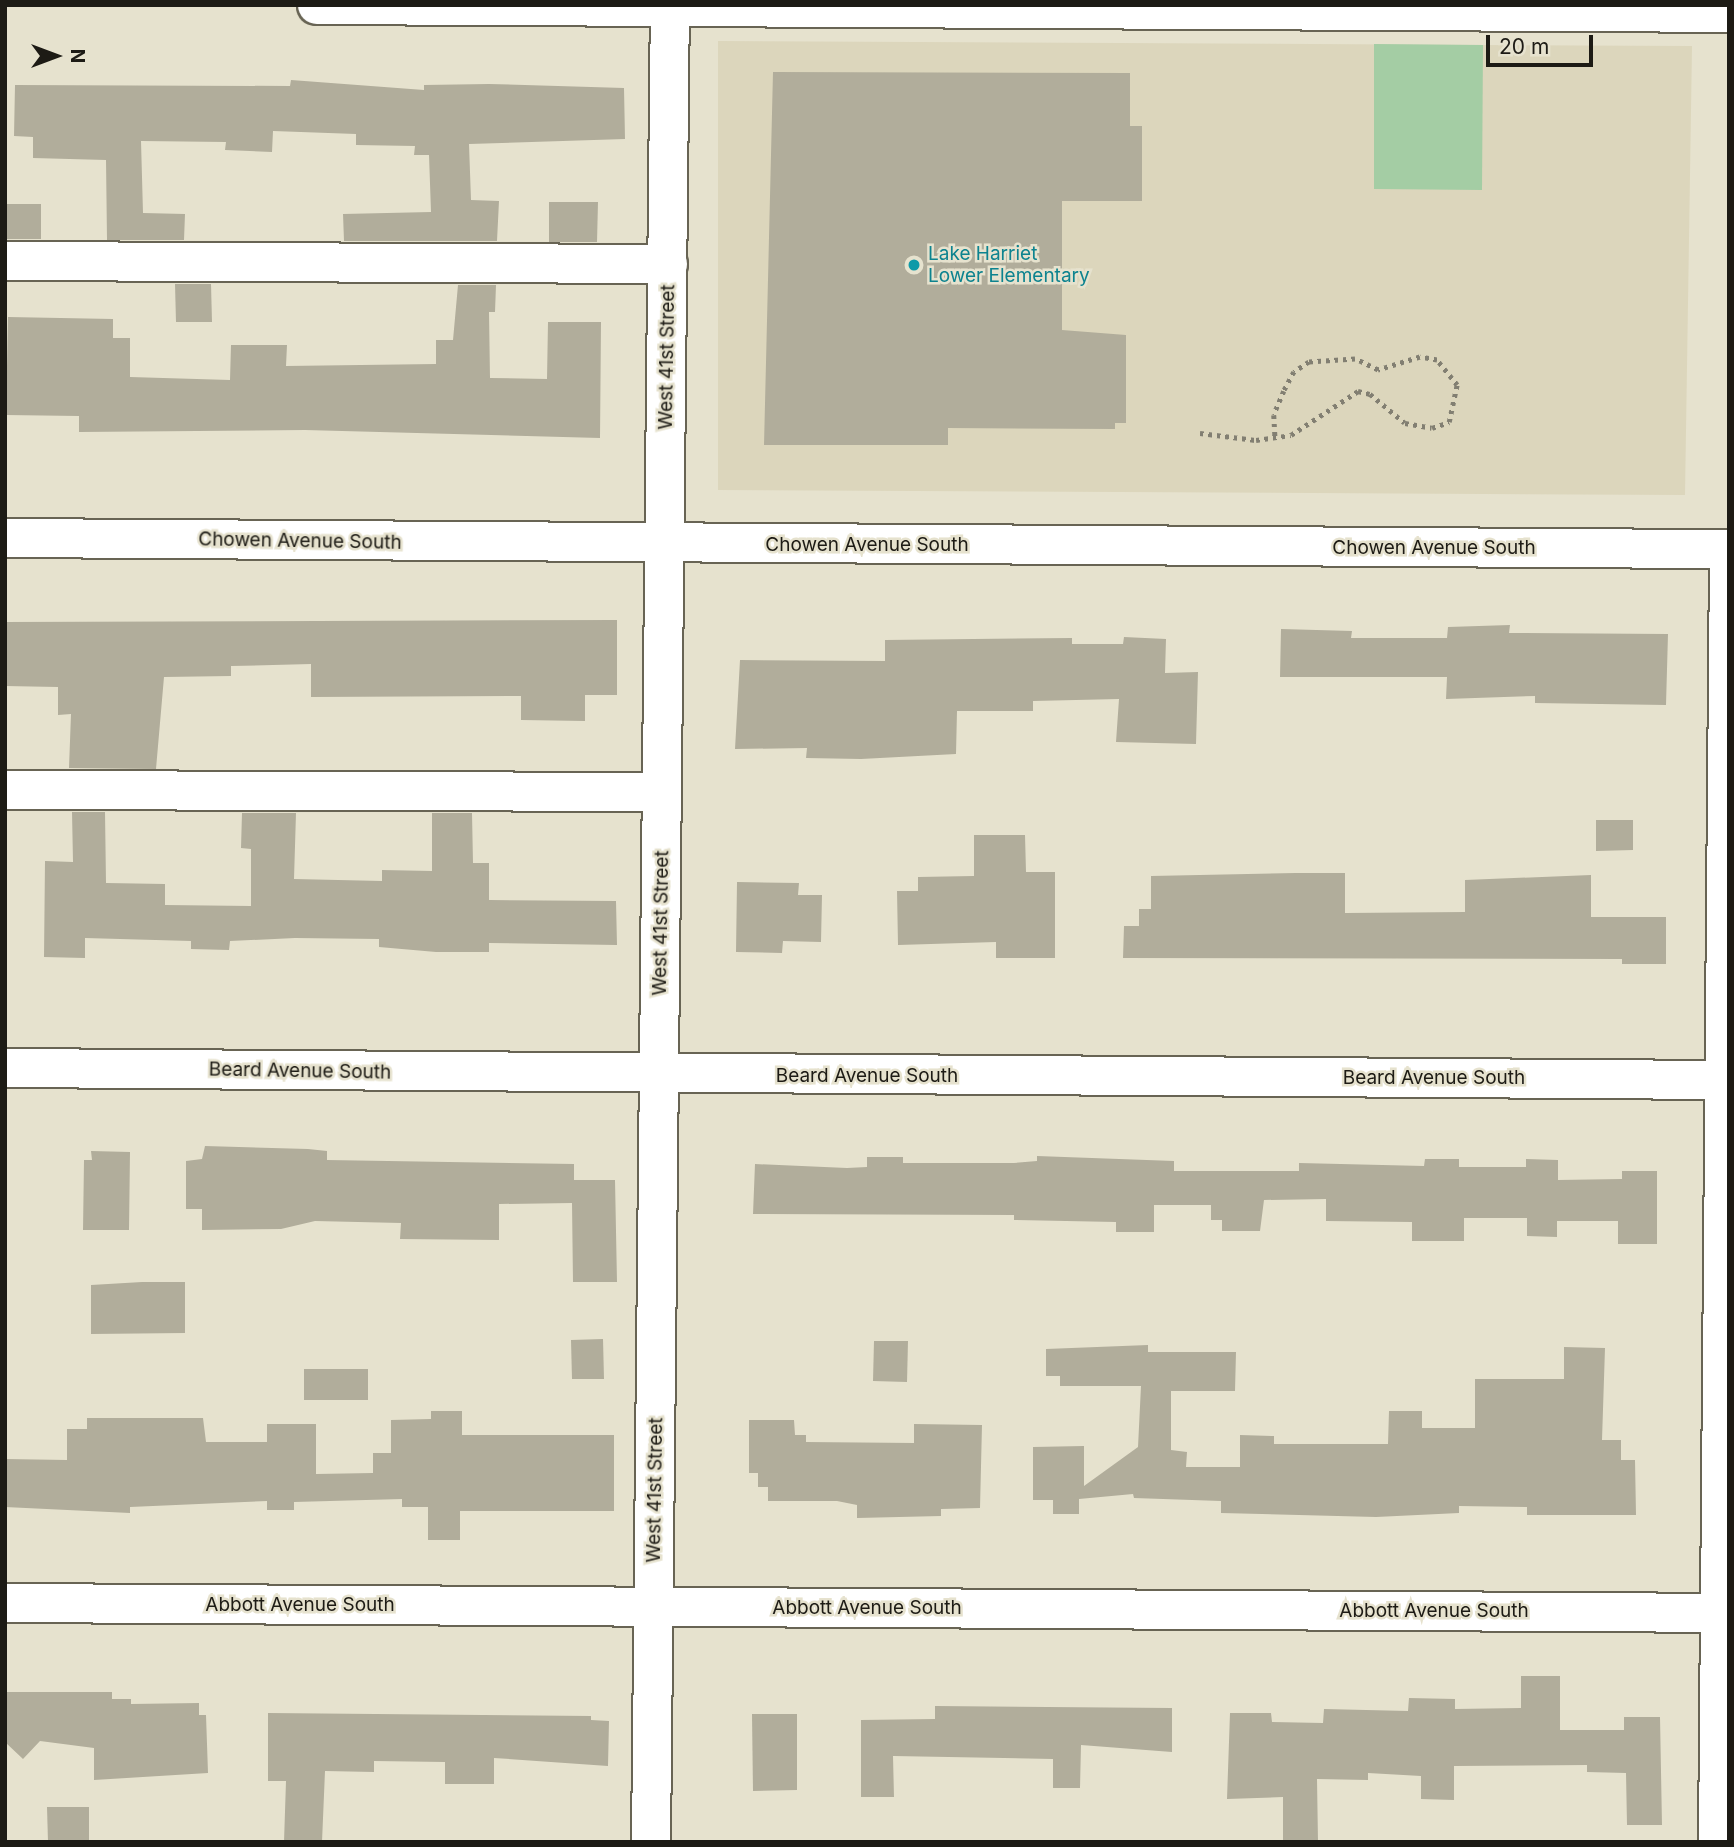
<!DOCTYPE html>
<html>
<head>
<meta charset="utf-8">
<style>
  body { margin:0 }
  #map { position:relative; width:1734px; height:1847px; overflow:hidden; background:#e6e2ce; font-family:Inter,sans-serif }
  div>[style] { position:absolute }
  .built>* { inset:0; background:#dcd6bc }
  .green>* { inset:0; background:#a4cda4 }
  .building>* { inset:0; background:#b1ad9b }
  .path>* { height:4.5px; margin-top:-2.25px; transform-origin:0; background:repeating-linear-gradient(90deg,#827f72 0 3.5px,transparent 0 8.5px) }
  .roads { filter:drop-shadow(2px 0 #686454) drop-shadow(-2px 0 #686454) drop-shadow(0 2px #686454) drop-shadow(0 -2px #686454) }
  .minor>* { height:38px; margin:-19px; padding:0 19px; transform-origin:19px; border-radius:19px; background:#fff }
  .dots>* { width:19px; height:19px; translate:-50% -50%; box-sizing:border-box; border:4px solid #e6e2ce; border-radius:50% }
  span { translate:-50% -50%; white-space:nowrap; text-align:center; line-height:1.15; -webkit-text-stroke:5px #e6e2ce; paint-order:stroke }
  .culture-label { font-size:19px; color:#0d838f }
  .left { translate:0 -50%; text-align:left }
  .street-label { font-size:19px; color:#1d1b15 }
  .frame { position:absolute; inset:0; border:7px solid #1d1b15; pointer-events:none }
  .north { position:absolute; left:21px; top:21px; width:70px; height:70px; -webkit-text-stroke:5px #e6e2ce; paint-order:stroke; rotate:90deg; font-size:19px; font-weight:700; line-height:28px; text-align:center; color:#1d1b15 }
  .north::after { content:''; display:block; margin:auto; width:24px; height:32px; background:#1d1b15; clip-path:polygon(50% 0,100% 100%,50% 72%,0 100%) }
  .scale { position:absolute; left:1486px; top:35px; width:107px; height:32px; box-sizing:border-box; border:4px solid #1d1b15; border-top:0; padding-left:9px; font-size:21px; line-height:24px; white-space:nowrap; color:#1d1b15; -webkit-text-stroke:5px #e6e2ce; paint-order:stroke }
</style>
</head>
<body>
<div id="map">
  <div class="built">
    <i style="clip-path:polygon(718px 41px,1692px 46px,1685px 495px,718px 490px)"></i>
  </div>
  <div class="green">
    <i style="clip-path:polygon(1374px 44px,1483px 45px,1482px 190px,1374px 189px)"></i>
  </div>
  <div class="building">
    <i style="clip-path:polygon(773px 72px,1130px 73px,1130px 126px,1142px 126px,1142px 201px,1062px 201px,1062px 330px,1126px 335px,1126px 423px,1115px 423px,1115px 429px,948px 428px,948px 445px,764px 445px)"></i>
    <i style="clip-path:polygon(291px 80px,424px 90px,424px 85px,489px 84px,624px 88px,625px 139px,469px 144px,471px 200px,499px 201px,497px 241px,344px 241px,343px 214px,431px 212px,429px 155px,414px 155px,415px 146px,356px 145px,356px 134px,273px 131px,272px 152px,225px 150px,226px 142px,141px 141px,143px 213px,185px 214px,184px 240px,107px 240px,106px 160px,33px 158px,33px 137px,14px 136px,15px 85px,290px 86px)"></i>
    <i style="clip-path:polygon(549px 202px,598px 202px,597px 242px,549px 242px)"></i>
    <i style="clip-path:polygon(5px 204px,41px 204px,41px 239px,5px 239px)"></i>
    <i style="clip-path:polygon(175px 284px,211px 284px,212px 322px,176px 322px)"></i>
    <i style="clip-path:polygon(458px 285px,496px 285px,495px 312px,489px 312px,490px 378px,547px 379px,548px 322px,601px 322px,600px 438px,305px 430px,79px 432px,79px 416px,6px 415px,8px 317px,113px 319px,113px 338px,130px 338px,130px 377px,230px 380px,231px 345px,287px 345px,286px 366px,436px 364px,436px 340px,453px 340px)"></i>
    <i style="clip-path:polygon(617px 620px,617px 695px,585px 695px,585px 721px,521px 720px,521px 696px,311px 697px,311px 664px,231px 666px,231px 676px,164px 677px,156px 769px,69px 768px,71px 714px,58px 715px,58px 687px,5px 686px,5px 622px)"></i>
    <i style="clip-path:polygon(1510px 625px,1509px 633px,1668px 634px,1666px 705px,1535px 703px,1535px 696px,1446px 699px,1447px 677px,1280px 677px,1281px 629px,1352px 631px,1351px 638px,1447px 638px,1448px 627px)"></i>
    <i style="clip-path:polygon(1124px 637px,1166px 639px,1165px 673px,1198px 672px,1196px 744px,1116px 742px,1119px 699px,1033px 701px,1033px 711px,957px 711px,956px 754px,861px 759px,806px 758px,807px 748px,735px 749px,740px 660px,885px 661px,885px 640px,1072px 638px,1072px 644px,1123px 644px)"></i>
    <i style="clip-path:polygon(72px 812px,105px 812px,106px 883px,165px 884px,165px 905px,251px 906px,251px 849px,241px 848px,242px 813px,296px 813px,294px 879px,382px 881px,382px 870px,432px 871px,432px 813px,472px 813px,473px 863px,489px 863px,489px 900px,616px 901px,617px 945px,489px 943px,489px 952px,436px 952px,379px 947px,379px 939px,295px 938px,230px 941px,229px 950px,191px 949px,191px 941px,85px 938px,85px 958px,44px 957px,45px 861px,73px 862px)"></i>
    <i style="clip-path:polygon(1596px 820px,1633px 820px,1633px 850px,1596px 851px)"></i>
    <i style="clip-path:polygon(974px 835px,1025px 835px,1026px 872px,1055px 872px,1055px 958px,996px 958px,996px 942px,898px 945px,897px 891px,918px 891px,918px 877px,974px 876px)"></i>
    <i style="clip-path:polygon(1296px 873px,1345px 873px,1345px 913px,1465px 912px,1465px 880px,1591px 875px,1591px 917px,1666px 917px,1666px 964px,1622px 964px,1622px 959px,1123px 958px,1124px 926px,1139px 926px,1139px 909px,1151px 909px,1151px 876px)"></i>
    <i style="clip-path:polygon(737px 882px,799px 883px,798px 895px,822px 895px,821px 942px,783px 941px,782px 953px,736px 952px)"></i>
    <i style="clip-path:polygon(205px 1146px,308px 1149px,327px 1151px,327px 1160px,574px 1164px,574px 1180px,615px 1180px,617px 1282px,573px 1282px,572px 1203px,499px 1204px,499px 1240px,400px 1239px,401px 1223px,315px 1221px,281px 1229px,202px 1230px,202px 1209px,186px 1209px,186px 1161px,202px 1159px)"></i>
    <i style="clip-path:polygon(91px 1151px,130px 1152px,129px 1230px,83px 1230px,84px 1160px,92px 1160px)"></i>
    <i style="clip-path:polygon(1037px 1156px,1174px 1161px,1174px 1171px,1299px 1171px,1299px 1163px,1424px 1166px,1425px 1159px,1459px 1159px,1459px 1167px,1526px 1167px,1526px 1159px,1558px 1160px,1558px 1180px,1622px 1179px,1622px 1171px,1657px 1171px,1657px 1244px,1618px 1244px,1618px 1221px,1557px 1221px,1557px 1237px,1527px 1236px,1527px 1218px,1464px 1218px,1464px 1241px,1412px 1241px,1412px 1222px,1326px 1221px,1326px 1199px,1264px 1200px,1260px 1231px,1222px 1231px,1222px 1220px,1211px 1220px,1211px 1205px,1154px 1205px,1154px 1232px,1116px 1232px,1116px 1222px,1014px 1220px,1014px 1215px,753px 1214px,755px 1164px,847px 1168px,867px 1167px,867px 1157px,903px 1157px,903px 1163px,1014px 1163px,1037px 1161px)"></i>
    <i style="clip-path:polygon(142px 1282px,185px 1282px,185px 1333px,91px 1334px,91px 1285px)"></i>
    <i style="clip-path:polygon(603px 1339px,604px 1379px,572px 1379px,571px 1340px)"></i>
    <i style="clip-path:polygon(874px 1341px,908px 1341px,907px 1382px,873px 1381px)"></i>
    <i style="clip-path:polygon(1148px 1345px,1148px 1352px,1236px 1352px,1235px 1391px,1171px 1391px,1171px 1450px,1187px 1452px,1186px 1467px,1240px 1467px,1240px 1435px,1274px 1436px,1274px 1444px,1388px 1444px,1389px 1411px,1422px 1411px,1422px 1428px,1475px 1428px,1475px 1379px,1564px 1379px,1564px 1347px,1605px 1348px,1602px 1440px,1621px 1440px,1621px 1460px,1635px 1460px,1636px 1515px,1527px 1515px,1527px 1507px,1459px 1506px,1459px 1513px,1376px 1517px,1221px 1513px,1221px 1501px,1134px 1498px,1133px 1494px,1079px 1499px,1079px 1514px,1053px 1514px,1053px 1500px,1033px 1500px,1033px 1447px,1084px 1446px,1084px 1486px,1138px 1447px,1141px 1386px,1060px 1386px,1060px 1376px,1046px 1376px,1046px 1349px)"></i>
    <i style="clip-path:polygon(304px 1369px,368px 1369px,368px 1400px,304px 1400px)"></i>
    <i style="clip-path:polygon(431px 1411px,462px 1411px,462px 1435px,614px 1435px,614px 1511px,460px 1511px,460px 1540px,428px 1540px,428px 1507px,402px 1507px,402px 1499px,294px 1502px,294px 1510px,267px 1510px,267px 1501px,130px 1507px,130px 1513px,5px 1507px,5px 1459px,67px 1460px,67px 1429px,87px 1429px,87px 1418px,203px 1418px,206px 1442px,267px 1442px,267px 1424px,316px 1424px,316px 1474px,373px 1473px,373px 1453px,391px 1453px,391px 1420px,431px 1419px)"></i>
    <i style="clip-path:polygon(749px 1420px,794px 1420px,795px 1435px,806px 1435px,806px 1442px,914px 1443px,914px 1424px,982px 1425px,980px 1508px,941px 1509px,941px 1516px,857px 1518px,857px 1505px,837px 1501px,768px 1501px,768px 1487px,758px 1487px,758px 1473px,749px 1473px)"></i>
    <i style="clip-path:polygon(1521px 1676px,1560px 1676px,1560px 1730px,1624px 1730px,1624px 1717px,1660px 1717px,1662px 1825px,1627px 1825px,1626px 1773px,1587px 1772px,1587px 1765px,1454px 1766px,1454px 1800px,1421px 1799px,1421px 1776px,1368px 1773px,1368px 1780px,1317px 1779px,1318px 1842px,1283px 1842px,1283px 1797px,1227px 1799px,1230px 1713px,1271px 1713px,1272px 1722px,1323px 1723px,1324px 1709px,1408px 1711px,1409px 1698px,1455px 1699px,1455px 1709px,1521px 1708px)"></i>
    <i style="clip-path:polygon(5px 1692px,112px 1692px,112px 1699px,131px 1699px,131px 1704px,199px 1703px,199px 1715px,206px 1715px,208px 1773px,94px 1780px,94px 1748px,40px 1741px,23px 1759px,5px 1742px)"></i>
    <i style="clip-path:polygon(935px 1706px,1172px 1708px,1172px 1752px,1081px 1745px,1080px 1788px,1053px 1788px,1053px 1759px,893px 1756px,894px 1797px,861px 1797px,861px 1720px,935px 1719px)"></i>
    <i style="clip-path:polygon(268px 1713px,591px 1716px,591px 1720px,609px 1721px,608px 1766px,494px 1758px,494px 1784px,445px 1784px,445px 1762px,374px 1761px,374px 1772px,325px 1771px,322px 1842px,284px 1842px,286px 1781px,268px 1781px)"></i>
    <i style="clip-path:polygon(752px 1714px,797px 1714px,797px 1790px,753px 1791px)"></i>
    <i style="clip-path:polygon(47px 1807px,89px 1807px,89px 1842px,48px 1842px)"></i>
  </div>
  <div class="path">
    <i style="left:1200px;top:433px;width:56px;rotate:7.1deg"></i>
    <i style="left:1256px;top:440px;width:35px;rotate:-8deg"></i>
    <i style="left:1291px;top:435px;width:80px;rotate:-33.3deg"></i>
    <i style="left:1358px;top:391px;width:12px;rotate:14deg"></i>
    <i style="left:1370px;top:394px;width:45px;rotate:39.6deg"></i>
    <i style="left:1405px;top:423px;width:27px;rotate:10deg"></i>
    <i style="left:1432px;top:428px;width:18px;rotate:-19deg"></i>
    <i style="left:1449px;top:422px;width:38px;rotate:-78deg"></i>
    <i style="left:1457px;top:385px;width:32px;rotate:-129deg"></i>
    <i style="left:1437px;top:360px;width:17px;rotate:-170deg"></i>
    <i style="left:1420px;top:357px;width:44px;rotate:162.8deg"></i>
    <i style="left:1378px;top:370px;width:25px;rotate:-154deg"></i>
    <i style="left:1355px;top:359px;width:46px;rotate:176.3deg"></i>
    <i style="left:1309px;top:362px;width:18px;rotate:146deg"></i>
    <i style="left:1294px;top:372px;width:21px;rotate:118deg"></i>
    <i style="left:1284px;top:391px;width:26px;rotate:113deg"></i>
    <i style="left:1274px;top:415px;width:22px;rotate:87deg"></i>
  </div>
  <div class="roads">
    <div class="minor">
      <i style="left:317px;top:5px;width:1412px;rotate:0.32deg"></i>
      <i style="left:5px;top:261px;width:663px;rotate:0.26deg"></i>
      <i style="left:5px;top:538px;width:1724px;rotate:0.37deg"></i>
      <i style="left:5px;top:790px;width:657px;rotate:0.17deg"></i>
      <i style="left:5px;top:1068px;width:1724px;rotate:0.4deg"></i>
      <i style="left:5px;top:1603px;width:1724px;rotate:0.33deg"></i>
      <i style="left:651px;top:1842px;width:1837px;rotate:-89.41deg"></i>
      <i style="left:1718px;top:1842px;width:1290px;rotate:-89.51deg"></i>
    </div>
  </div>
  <div class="dots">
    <i style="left:914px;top:265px;background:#0f9aa8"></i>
  </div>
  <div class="culture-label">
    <span class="left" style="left:928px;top:265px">Lake Harriet<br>Lower Elementary</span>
  </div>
  <div class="street-label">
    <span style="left:667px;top:357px;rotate:-89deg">West 41st Street</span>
    <span style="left:300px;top:541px;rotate:1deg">Chowen Avenue South</span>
    <span style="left:867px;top:545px">Chowen Avenue South</span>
    <span style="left:1434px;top:548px">Chowen Avenue South</span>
    <span style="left:661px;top:923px;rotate:-89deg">West 41st Street</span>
    <span style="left:300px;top:1071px;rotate:1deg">Beard Avenue South</span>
    <span style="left:867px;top:1076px">Beard Avenue South</span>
    <span style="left:1434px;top:1078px">Beard Avenue South</span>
    <span style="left:655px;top:1490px;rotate:-89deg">West 41st Street</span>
    <span style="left:300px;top:1605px">Abbott Avenue South</span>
    <span style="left:867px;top:1608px">Abbott Avenue South</span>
    <span style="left:1434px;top:1611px">Abbott Avenue South</span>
  </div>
  <div class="frame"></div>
  <div class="north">N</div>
  <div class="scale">20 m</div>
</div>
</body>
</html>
